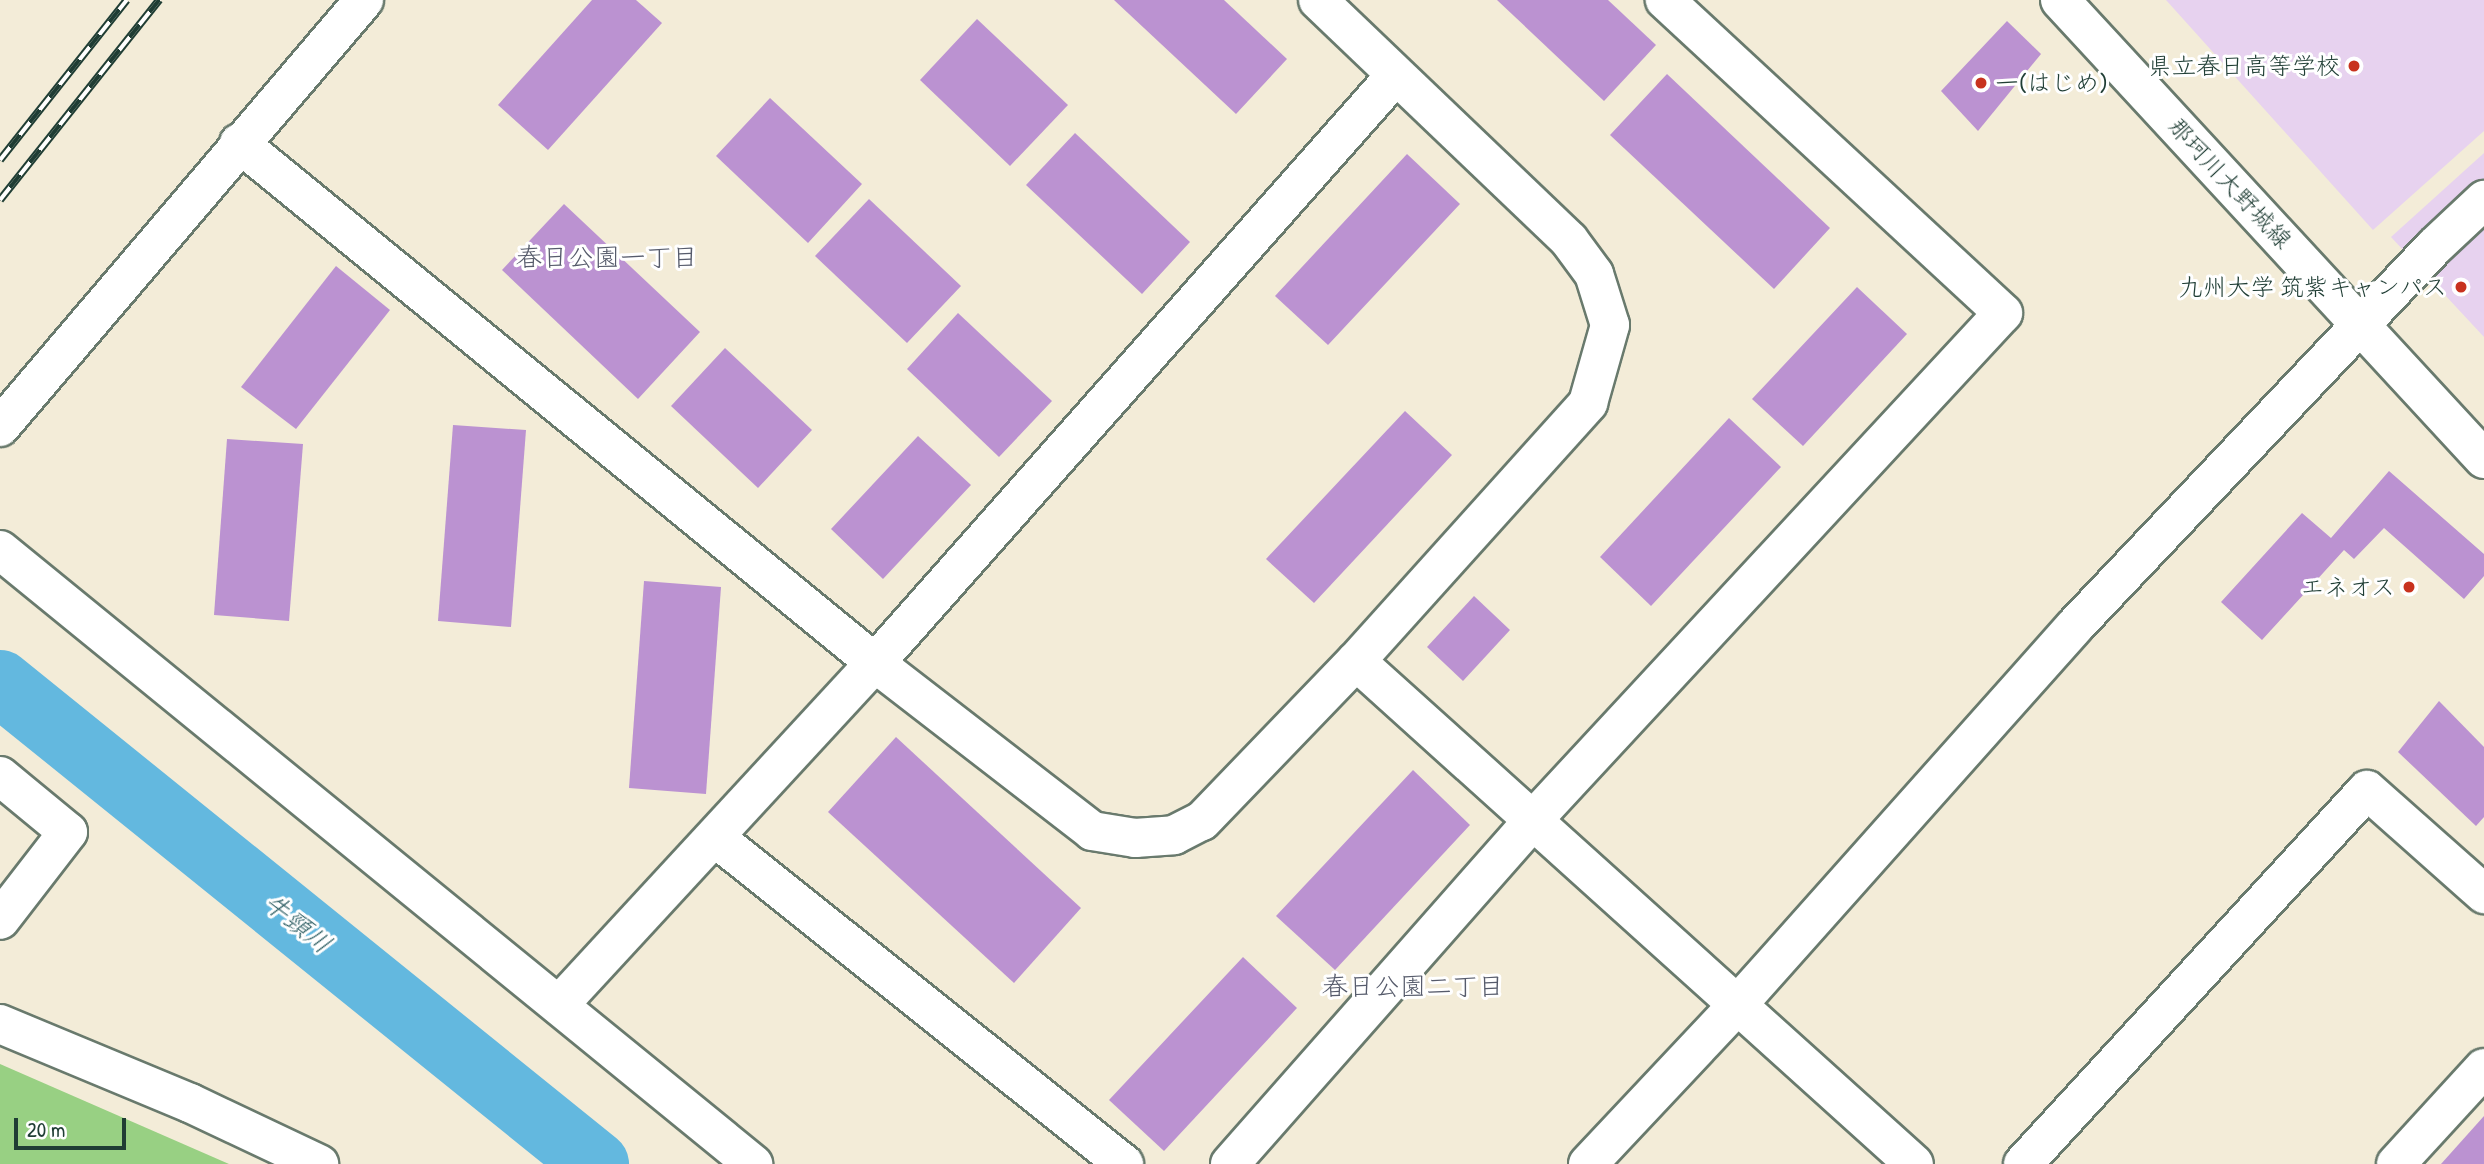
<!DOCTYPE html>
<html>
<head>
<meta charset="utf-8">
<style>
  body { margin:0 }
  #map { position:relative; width:2484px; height:1164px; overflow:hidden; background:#f3ecd8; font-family:"Patrick Hand","Klee One",sans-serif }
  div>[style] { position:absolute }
  .built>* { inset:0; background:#e7d2ef }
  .green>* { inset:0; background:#98d083 }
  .river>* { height:66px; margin:-33px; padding:0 33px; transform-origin:33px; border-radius:33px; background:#63b8df }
  .building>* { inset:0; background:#bb92d1 }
  .roads { filter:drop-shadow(2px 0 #697a6d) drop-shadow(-2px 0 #697a6d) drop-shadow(0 2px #697a6d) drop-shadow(0 -2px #697a6d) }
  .minor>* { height:38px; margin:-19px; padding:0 19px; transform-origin:19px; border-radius:19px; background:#fff }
  .major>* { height:38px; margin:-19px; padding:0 19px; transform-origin:19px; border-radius:19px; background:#fff }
  .rail>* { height:8px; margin-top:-4px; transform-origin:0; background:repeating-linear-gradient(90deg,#fff 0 16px,#1f3d34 0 32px); box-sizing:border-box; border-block:2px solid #1f3d34 }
  .dots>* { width:19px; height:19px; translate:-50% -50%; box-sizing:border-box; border:4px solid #fff; border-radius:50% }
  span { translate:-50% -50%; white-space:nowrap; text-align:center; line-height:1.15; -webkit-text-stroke:6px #fff; paint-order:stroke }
  .poi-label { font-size:24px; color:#1f3d34 }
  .right { translate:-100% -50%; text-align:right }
  .left { translate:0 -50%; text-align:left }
  .street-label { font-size:24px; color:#1f3d34 }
  .neighbourhood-label { font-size:26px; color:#565b6b }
  .water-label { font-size:26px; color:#336267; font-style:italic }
  .scale { position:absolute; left:14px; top:1118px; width:112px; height:32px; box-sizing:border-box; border:4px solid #1f3d34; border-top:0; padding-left:9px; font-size:21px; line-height:24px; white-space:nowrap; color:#1f3d34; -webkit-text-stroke:5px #fff; paint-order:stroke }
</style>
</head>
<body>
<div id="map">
  <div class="built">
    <i style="clip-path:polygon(2166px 0,2484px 0,2484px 131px,2373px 230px)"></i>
    <i style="clip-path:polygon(2484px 153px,2484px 337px,2391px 237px)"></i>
  </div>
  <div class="green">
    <i style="clip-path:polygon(0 1064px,229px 1164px,0 1164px)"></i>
  </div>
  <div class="river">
    <i style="left:0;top:683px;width:766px;rotate:38.91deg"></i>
  </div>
  <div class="building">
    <i style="clip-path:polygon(592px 0,636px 0,662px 23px,548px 150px,498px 105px)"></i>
    <i style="clip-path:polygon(1114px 0,1224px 0,1287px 59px,1236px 114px)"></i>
    <i style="clip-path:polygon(1497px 0,1608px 0,1656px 45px,1604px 101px)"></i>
    <i style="clip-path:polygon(977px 19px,1068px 105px,1010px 166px,920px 80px)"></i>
    <i style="clip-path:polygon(2007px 21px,2041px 54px,1978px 131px,1941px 91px)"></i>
    <i style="clip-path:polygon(1667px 74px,1830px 228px,1774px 289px,1610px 135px)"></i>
    <i style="clip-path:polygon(770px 98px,862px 184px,808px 243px,716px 156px)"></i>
    <i style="clip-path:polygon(1075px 133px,1190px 242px,1142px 294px,1026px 185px)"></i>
    <i style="clip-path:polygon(1407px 154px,1460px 204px,1328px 345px,1275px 296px)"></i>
    <i style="clip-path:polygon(869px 199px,961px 286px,907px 343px,815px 256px)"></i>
    <i style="clip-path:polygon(564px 204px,700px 332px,638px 399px,502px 270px)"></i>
    <i style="clip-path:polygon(336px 266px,390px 310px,296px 429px,241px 387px)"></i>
    <i style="clip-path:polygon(1857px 287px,1907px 334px,1803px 446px,1752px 399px)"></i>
    <i style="clip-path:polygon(958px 313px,1052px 401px,999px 457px,907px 369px)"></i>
    <i style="clip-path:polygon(725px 348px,812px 430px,758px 488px,671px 406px)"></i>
    <i style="clip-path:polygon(1405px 411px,1452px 455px,1314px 603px,1266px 559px)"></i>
    <i style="clip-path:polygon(1729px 418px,1781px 467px,1651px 606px,1600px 557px)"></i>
    <i style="clip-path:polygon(453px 425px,526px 430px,511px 627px,438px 621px)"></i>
    <i style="clip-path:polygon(918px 436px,971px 485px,883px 579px,831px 529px)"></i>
    <i style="clip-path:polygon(227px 439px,303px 444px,289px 621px,214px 615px)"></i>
    <i style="clip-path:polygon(2389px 471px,2484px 554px,2484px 576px,2464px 599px,2384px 528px,2354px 559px,2344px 550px,2262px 640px,2221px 602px,2302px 513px,2331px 538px)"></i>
    <i style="clip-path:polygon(644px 581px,721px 587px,706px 794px,629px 788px)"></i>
    <i style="clip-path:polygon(1474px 596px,1510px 630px,1463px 681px,1427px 647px)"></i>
    <i style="clip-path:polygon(2439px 701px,2484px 747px,2484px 817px,2476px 826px,2398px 752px)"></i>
    <i style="clip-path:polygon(896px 737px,1081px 908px,1014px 983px,828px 812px)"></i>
    <i style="clip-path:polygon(1413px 770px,1470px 825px,1335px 970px,1276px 916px)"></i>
    <i style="clip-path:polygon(1243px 957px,1297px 1008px,1164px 1151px,1109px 1100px)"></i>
    <i style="clip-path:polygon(2484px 1116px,2484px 1164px,2441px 1164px)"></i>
  </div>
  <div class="roads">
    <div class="minor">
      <i style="left:239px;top:143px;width:822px;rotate:39.27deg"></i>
      <i style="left:875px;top:663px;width:274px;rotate:37.7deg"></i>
      <i style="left:1092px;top:831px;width:44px;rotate:9.2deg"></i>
      <i style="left:1135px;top:838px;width:39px;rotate:-4deg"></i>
      <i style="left:1174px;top:835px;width:31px;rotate:-27deg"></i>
      <i style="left:1202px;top:821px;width:222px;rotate:-46.1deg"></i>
      <i style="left:1356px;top:661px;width:347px;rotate:-48deg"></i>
      <i style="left:1588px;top:403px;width:81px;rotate:-74.2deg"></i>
      <i style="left:1610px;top:325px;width:53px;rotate:-107.4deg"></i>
      <i style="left:1594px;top:274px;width:42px;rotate:-126.3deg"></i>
      <i style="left:1569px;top:240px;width:347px;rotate:-136.3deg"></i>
      <i style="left:0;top:427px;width:561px;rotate:-49.55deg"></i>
      <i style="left:0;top:550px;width:972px;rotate:39.19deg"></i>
      <i style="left:1356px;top:661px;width:751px;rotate:42.03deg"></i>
      <i style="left:0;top:776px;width:88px;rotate:39.5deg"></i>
      <i style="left:68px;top:832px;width:111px;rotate:127.7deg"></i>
      <i style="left:717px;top:839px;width:521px;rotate:38.61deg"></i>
      <i style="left:559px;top:1005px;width:466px;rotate:-47.3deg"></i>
      <i style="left:875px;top:663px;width:784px;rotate:-48.46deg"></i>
      <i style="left:0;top:1024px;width:206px;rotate:22.6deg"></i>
      <i style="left:190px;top:1103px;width:143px;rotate:25.3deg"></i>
      <i style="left:1230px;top:1164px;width:456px;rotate:-48.6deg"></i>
      <i style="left:1531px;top:822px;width:694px;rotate:-47.16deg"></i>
      <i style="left:2003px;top:313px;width:461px;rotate:-137.2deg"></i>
      <i style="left:1588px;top:1164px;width:221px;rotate:-46.8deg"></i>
      <i style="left:1739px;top:1003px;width:505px;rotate:-48.29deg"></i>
      <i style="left:2075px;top:626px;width:522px;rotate:-46.55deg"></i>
      <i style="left:2434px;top:247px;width:69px;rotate:-43.2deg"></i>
      <i style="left:2023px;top:1164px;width:508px;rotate:-47.39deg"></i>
      <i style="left:2367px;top:790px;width:157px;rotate:41.6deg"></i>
      <i style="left:2396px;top:1164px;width:130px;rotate:-47.5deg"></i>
    </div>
    <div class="major">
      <i style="left:2060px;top:0;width:625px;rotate:47.27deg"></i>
    </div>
  </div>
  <div class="rail">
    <i style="left:0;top:160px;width:204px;rotate:-51.6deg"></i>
    <i style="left:0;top:200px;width:256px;rotate:-51.5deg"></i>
  </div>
  <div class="dots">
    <i style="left:2354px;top:66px;background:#c8321e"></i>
    <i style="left:1981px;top:83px;background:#c8321e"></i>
    <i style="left:2461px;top:287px;background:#c8321e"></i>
    <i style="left:2409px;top:587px;background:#c8321e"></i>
  </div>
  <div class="poi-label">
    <span class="right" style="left:2340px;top:66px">県立春日高等学校</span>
    <span class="left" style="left:1995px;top:83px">一(はじめ)</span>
    <span class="right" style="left:2447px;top:287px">九州大学 筑紫キャンパス</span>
    <span class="right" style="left:2395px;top:587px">エネオス</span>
  </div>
  <div class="street-label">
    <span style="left:2230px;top:183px;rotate:47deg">那珂川大野城線</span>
  </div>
  <div class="neighbourhood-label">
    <span style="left:607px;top:257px">春日公園一丁目</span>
    <span style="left:1413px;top:986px">春日公園二丁目</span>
  </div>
  <div class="water-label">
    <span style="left:298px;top:923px;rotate:39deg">牛頸川</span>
  </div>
  <div class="scale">20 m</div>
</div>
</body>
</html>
